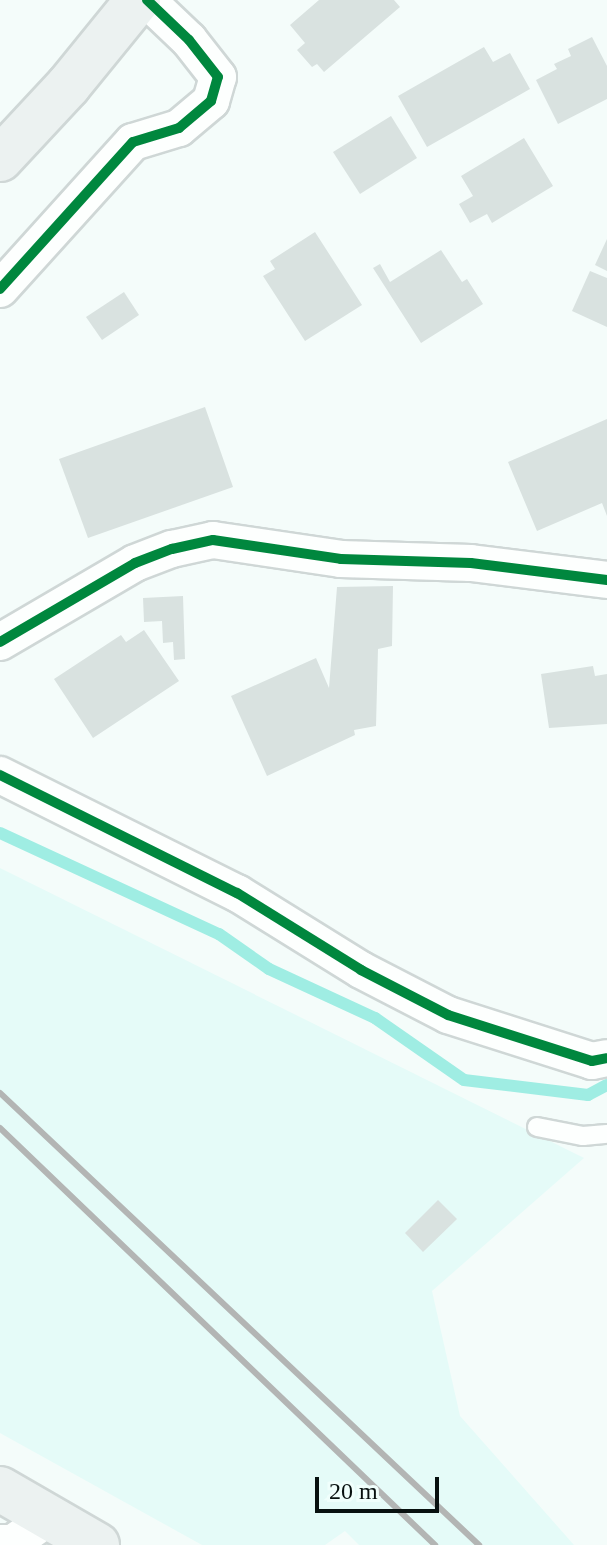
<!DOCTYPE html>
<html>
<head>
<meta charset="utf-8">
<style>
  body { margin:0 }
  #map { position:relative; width:607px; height:1545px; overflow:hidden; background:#f4fcfa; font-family:"Times New Roman",serif }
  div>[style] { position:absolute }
  .built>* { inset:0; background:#e5fbf8 }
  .stream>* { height:12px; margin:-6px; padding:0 6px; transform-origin:6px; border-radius:6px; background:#9fede3 }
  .building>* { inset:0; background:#d9e2e0 }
  .roads { filter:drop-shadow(2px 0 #cfd7d6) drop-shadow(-2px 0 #cfd7d6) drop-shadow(0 2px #cfd7d6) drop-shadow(0 -2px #cfd7d6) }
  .lane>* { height:18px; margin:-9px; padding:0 9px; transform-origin:9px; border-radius:9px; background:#fdfffe }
  .street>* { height:36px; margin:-18px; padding:0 18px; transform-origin:18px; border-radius:18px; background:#fdfffe }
  .secondary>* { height:44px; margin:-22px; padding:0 22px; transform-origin:22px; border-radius:22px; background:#ecf2f1 }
  .rail>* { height:6px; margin:-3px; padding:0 3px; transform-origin:3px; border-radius:3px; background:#b3b5b4 }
  .cycleway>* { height:10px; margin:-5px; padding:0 5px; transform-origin:5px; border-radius:5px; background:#00873e }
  span { translate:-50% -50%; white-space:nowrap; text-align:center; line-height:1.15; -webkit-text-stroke:8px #f0fffc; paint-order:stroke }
  .scale { position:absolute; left:315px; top:1477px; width:124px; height:36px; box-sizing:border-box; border:4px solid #081110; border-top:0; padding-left:10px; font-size:24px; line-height:28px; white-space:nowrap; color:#081110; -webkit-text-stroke:6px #f0fffc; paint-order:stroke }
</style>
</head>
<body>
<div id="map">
  <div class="built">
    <i style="clip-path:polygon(0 868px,584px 1158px,432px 1291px,460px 1416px,574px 1545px,359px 1545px,345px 1531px,325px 1545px,202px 1545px,0 1433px)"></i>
  </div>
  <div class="stream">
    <i style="left:0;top:833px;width:241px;rotate:24.8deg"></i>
    <i style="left:219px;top:934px;width:61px;rotate:35deg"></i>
    <i style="left:269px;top:969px;width:117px;rotate:24.8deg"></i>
    <i style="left:375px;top:1018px;width:108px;rotate:34.9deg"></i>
    <i style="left:464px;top:1080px;width:125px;rotate:6.9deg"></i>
    <i style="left:588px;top:1095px;width:21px;rotate:-28deg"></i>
  </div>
  <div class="building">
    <i style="clip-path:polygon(319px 0,394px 0,400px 7px,324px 72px,317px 64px,312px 67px,297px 50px,305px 43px,290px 25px)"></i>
    <i style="clip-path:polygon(592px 37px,607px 66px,607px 99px,558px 124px,536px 80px,557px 69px,554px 64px,571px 56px,568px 49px)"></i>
    <i style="clip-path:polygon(484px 47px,493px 62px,510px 53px,530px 89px,427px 147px,398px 96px)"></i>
    <i style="clip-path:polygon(391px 116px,417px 158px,360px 194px,333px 152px)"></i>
    <i style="clip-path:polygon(524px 138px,553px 186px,492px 223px,487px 214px,470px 223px,459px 204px,473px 196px,461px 176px)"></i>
    <i style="clip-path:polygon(315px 232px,362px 305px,305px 341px,263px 276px,275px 269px,270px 261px)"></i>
    <i style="clip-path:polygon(607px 239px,607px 271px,595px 265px)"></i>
    <i style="clip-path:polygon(441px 250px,462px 282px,467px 279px,483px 304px,421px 343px,373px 268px,380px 264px,390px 282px)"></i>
    <i style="clip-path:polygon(590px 271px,607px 278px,607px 327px,572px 311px)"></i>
    <i style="clip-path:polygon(124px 292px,139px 315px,102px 340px,86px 317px)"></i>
    <i style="clip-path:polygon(205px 407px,233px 487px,88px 538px,59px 459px)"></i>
    <i style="clip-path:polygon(607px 419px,607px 516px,602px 503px,537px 531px,508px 462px)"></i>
    <i style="clip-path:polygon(393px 586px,392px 646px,378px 649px,376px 726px,354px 730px,355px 735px,267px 776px,231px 696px,316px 658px,329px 688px,337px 587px)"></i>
    <i style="clip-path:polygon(183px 596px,185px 659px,174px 660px,173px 642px,163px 643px,162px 621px,144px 622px,143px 598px)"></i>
    <i style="clip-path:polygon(144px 630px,179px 681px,93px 738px,54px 679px,121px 635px,126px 642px)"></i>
    <i style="clip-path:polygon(593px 666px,595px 676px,607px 674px,607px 724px,549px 728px,541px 674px)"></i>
    <i style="clip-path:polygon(438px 1200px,457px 1219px,423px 1252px,405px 1233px)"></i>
  </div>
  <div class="roads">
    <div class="lane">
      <i style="left:537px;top:1127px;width:47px;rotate:11.1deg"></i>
      <i style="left:583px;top:1136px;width:24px;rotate:-5deg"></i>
    </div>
    <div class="street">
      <i style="left:0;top:289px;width:198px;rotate:-47.9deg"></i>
      <i style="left:133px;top:142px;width:48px;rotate:-16.9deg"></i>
      <i style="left:179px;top:128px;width:42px;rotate:-40.2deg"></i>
      <i style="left:211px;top:101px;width:25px;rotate:-74deg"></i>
      <i style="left:218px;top:77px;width:47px;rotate:-128.1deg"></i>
      <i style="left:189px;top:40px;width:58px;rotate:-136.4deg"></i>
      <i style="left:0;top:642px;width:156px;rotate:-30.3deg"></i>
      <i style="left:135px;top:563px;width:40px;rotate:-21deg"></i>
      <i style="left:172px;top:549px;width:42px;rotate:-12.4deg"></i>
      <i style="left:213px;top:540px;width:129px;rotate:8.4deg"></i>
      <i style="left:341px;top:559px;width:130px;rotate:1.8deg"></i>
      <i style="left:471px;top:563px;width:137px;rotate:7.1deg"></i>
      <i style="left:0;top:775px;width:265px;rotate:26.5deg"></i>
      <i style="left:237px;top:893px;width:146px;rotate:31.8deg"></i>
      <i style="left:361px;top:970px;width:98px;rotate:27.3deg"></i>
      <i style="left:448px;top:1015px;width:151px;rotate:17.7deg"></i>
      <i style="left:592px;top:1061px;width:15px;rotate:-11deg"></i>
      <i style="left:0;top:1543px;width:13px"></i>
      <i style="left:13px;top:1543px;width:43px;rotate:-35.5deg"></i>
    </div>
    <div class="secondary">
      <i style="left:0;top:159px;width:100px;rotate:-47deg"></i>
      <i style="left:68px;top:86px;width:111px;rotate:-50.9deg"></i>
      <i style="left:0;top:1489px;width:112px;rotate:30deg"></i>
    </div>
  </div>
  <div class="rail">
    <i style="left:0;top:1093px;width:659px;rotate:43.34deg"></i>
    <i style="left:0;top:1128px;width:603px;rotate:43.79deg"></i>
  </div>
  <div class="cycleway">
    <i style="left:0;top:289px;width:198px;rotate:-47.9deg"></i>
    <i style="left:133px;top:142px;width:48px;rotate:-16.9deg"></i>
    <i style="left:179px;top:128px;width:42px;rotate:-40.2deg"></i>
    <i style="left:211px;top:101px;width:25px;rotate:-74deg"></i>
    <i style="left:218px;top:77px;width:47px;rotate:-128.1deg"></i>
    <i style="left:189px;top:40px;width:58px;rotate:-136.4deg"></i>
    <i style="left:0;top:642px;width:156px;rotate:-30.3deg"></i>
    <i style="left:135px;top:563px;width:40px;rotate:-21deg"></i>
    <i style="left:172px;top:549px;width:42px;rotate:-12.4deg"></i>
    <i style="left:213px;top:540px;width:129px;rotate:8.4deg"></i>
    <i style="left:341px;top:559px;width:130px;rotate:1.8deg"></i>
    <i style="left:471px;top:563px;width:137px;rotate:7.1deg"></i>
    <i style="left:0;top:775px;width:265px;rotate:26.5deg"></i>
    <i style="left:237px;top:893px;width:146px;rotate:31.8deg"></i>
    <i style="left:361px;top:970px;width:98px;rotate:27.3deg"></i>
    <i style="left:448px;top:1015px;width:151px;rotate:17.7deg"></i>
    <i style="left:592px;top:1061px;width:15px;rotate:-11deg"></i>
  </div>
  <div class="scale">20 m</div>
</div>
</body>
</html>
